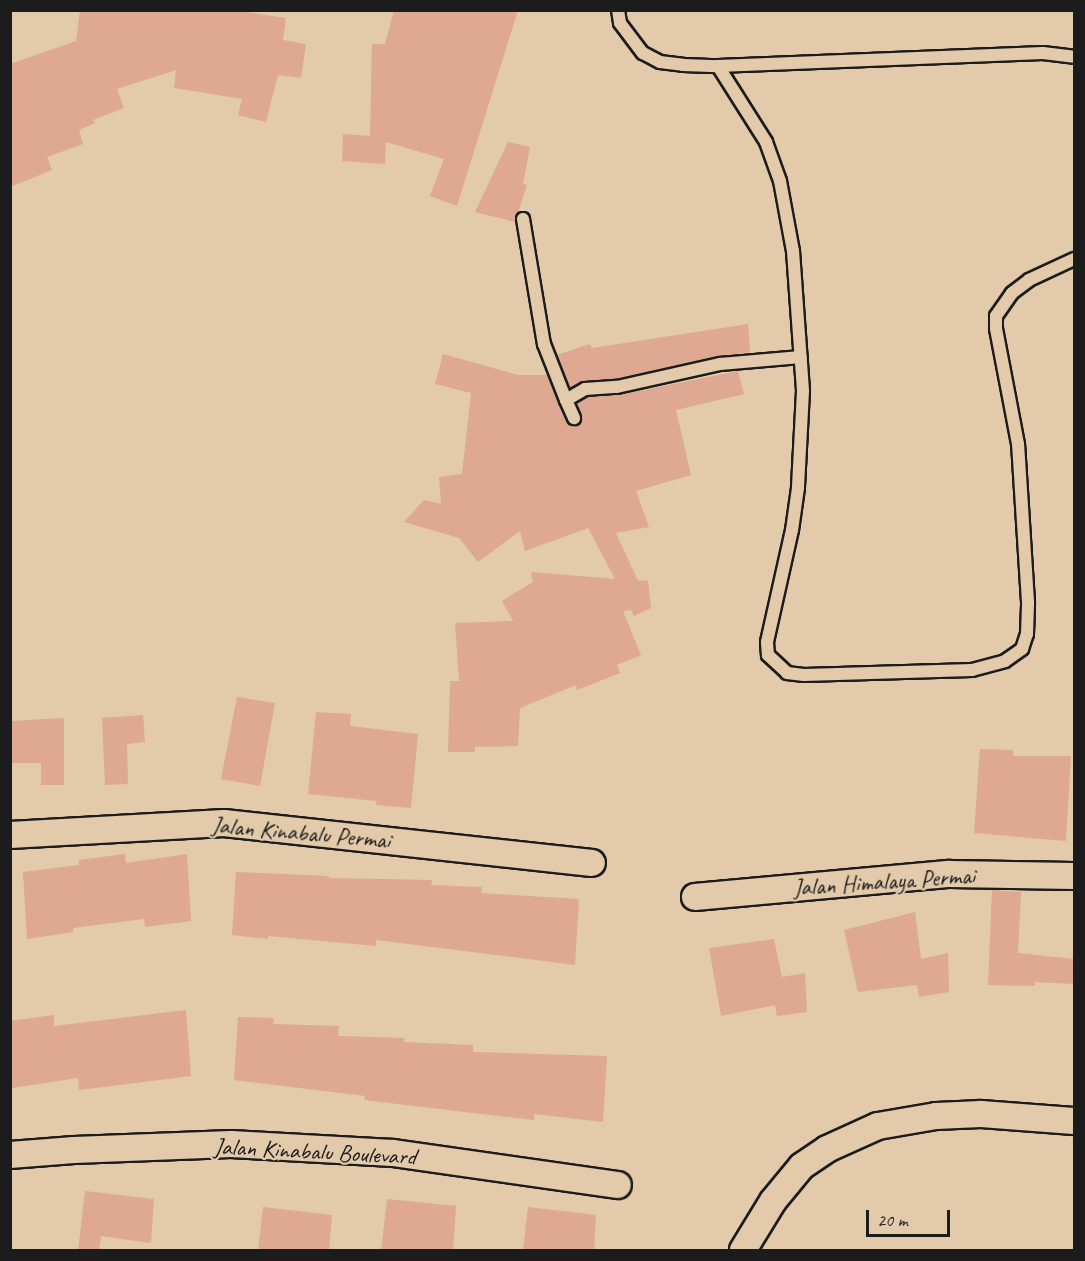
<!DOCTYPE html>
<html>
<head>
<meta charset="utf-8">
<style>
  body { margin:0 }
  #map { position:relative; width:1085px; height:1261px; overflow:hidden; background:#e2caaa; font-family:Caveat,sans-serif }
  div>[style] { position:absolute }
  .building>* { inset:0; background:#dea893 }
  .roads { filter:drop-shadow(2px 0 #1c1c1c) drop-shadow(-2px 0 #1c1c1c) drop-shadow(0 2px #1c1c1c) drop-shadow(0 -2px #1c1c1c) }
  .lane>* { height:12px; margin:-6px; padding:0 6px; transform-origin:6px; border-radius:6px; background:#e2caaa }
  .street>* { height:26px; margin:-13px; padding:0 13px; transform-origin:13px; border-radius:13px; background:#e2caaa }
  span { translate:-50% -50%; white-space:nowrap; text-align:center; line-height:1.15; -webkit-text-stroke:4.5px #e2caaa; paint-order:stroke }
  .street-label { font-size:24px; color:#1c1c1c }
  .frame { position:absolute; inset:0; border:12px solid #1c1c1c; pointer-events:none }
  .scale { position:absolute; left:866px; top:1210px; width:84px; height:27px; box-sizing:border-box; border:3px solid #1c1c1c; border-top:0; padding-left:8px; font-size:18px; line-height:21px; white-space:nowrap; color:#1c1c1c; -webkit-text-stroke:4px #e2caaa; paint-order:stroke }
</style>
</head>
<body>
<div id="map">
  <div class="building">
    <i style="clip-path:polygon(80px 10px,233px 10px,286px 18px,283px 40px,306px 44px,301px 78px,278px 75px,266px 122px,238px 115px,242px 99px,174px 88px,176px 70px,117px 89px,124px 108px,93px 120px,95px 123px,79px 130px,83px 144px,47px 157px,52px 170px,10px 187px,10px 64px,76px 41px)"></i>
    <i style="clip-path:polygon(394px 10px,518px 10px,457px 206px,430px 196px,444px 159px,386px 142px,385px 164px,342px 161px,343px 134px,370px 136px,372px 44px,385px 44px)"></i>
    <i style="clip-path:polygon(508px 142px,530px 147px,523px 184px,527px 185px,515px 222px,475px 212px)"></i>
    <i style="clip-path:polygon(748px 324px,750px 352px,718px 356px,616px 379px,584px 381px,570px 388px,557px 355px,590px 344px,592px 348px)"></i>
    <i style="clip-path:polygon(443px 354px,518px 375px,547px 375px,566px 421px,573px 426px,578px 425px,582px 419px,577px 403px,587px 397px,619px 395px,738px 371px,744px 394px,676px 410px,691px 475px,636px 491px,649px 527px,616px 533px,638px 581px,648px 580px,651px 608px,634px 616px,631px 610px,623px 611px,641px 655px,617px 665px,620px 673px,577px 690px,576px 685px,520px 708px,518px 746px,475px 747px,475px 752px,448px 752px,450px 681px,459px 681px,455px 623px,513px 621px,502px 601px,533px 582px,531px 572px,615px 579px,588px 528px,525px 551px,520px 531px,478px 562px,459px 538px,404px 522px,424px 500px,441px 504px,439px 477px,462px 474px,471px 393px,435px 384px)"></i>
    <i style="clip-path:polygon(237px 697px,275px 703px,260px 786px,221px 779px)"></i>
    <i style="clip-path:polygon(316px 712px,351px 714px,350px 726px,418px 734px,411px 808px,376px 805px,376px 801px,308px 794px)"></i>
    <i style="clip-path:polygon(143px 715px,145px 742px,127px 744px,128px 784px,105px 785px,102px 718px)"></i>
    <i style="clip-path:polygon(64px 718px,64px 785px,41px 785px,41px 763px,12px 763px,10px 721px)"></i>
    <i style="clip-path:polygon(980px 749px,1013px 750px,1013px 756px,1071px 756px,1066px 841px,974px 833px)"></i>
    <i style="clip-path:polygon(125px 854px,126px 863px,187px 854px,191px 921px,145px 927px,144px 919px,73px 928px,73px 932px,27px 939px,23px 872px,79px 865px,79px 860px)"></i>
    <i style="clip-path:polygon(236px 872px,329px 876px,329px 878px,432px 880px,431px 885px,482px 887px,481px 893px,579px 899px,575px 965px,376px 940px,376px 946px,268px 936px,268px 939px,232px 935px)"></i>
    <i style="clip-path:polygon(992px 890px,1021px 892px,1018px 953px,1074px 959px,1074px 984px,1035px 982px,1035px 986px,988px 985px)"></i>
    <i style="clip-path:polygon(915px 912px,921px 959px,948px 953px,949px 992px,919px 997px,917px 985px,858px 992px,844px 930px)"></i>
    <i style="clip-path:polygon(774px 939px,782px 977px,805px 973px,807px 1012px,777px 1016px,775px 1005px,721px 1016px,709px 948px)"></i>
    <i style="clip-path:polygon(186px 1010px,191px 1076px,79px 1090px,78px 1078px,12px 1088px,10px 1021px,54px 1015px,54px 1026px)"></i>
    <i style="clip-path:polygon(238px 1017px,274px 1018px,273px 1024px,339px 1026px,338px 1036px,405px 1038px,404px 1042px,473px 1045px,473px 1052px,607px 1056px,603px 1122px,534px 1114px,534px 1120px,498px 1116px,364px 1100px,365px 1096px,234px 1080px)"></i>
    <i style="clip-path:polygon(85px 1191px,154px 1199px,151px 1243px,101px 1236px,99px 1251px,78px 1251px)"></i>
    <i style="clip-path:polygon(387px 1199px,456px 1206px,453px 1251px,381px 1251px)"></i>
    <i style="clip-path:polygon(263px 1207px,332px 1215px,329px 1251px,258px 1251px)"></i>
    <i style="clip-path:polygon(528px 1207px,596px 1215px,594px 1251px,523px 1251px)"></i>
  </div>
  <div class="roads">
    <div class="lane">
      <i style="left:618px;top:10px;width:13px;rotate:81deg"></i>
      <i style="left:620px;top:23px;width:38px;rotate:53deg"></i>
      <i style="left:643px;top:53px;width:19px;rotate:28deg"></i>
      <i style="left:660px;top:62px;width:23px;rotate:7deg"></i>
      <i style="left:683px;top:65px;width:35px;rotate:2deg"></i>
      <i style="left:718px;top:66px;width:325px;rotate:-2.3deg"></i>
      <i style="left:1043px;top:53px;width:31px;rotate:7deg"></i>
      <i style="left:718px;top:66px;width:90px;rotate:57.7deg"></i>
      <i style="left:766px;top:142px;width:41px;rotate:70.3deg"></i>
      <i style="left:780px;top:181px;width:71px;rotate:79.5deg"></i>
      <i style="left:793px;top:251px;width:140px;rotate:85.9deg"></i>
      <i style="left:803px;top:391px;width:97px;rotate:93deg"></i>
      <i style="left:798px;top:488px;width:42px;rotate:98.1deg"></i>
      <i style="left:792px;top:530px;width:115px;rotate:102.6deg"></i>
      <i style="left:767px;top:642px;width:13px;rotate:86deg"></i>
      <i style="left:768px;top:655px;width:26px;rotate:43deg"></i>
      <i style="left:787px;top:673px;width:17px;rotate:7deg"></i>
      <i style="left:804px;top:675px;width:168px;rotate:-1.7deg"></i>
      <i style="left:972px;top:670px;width:34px;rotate:-15deg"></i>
      <i style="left:1005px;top:661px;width:21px;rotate:-35deg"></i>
      <i style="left:1022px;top:649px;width:16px;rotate:-72deg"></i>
      <i style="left:1027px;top:634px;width:32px;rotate:-88deg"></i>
      <i style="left:1028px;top:602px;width:158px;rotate:-93.6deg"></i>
      <i style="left:1018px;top:444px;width:117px;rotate:-100.8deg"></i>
      <i style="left:996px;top:329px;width:13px;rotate:-90deg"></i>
      <i style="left:996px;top:316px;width:28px;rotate:-55deg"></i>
      <i style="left:1012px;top:293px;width:21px;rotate:-37deg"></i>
      <i style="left:1029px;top:280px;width:50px;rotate:-25deg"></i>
      <i style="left:523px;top:219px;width:127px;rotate:80.5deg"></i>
      <i style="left:544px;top:344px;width:60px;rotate:68.6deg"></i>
      <i style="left:566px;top:400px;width:22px;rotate:-30deg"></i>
      <i style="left:585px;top:389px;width:32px;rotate:-4deg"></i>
      <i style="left:617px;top:387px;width:106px;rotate:-12.6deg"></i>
      <i style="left:720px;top:364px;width:81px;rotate:-4.9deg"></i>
      <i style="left:566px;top:400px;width:20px;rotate:66deg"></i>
    </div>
    <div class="street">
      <i style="left:10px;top:835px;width:214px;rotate:-3.2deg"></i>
      <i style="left:224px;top:823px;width:370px;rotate:6.2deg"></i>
      <i style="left:695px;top:897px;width:256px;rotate:-5.2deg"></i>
      <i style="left:950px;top:874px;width:124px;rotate:0.9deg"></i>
      <i style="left:10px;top:1155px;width:64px;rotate:-4.5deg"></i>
      <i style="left:74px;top:1150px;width:157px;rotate:-2.2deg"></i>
      <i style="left:231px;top:1144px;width:162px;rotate:3.2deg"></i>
      <i style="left:393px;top:1153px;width:227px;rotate:8.1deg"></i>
      <i style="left:743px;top:1250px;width:57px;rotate:-58.5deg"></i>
      <i style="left:773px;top:1201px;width:45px;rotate:-50.4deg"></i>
      <i style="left:802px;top:1166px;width:30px;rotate:-34deg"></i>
      <i style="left:827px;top:1149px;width:56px;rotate:-24.3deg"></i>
      <i style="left:878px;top:1126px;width:59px;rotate:-9.8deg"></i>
      <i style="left:936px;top:1116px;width:45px;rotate:-2.5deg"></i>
      <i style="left:981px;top:1114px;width:93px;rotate:4.3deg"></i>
    </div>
  </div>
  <div class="street-label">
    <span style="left:301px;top:833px;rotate:5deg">Jalan Kinabalu Permai</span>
    <span style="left:884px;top:882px;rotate:-4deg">Jalan Himalaya Permai</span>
    <span style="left:315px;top:1152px;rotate:3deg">Jalan Kinabalu Boulevard</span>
  </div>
  <div class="frame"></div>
  <div class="scale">20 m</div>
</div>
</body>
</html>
